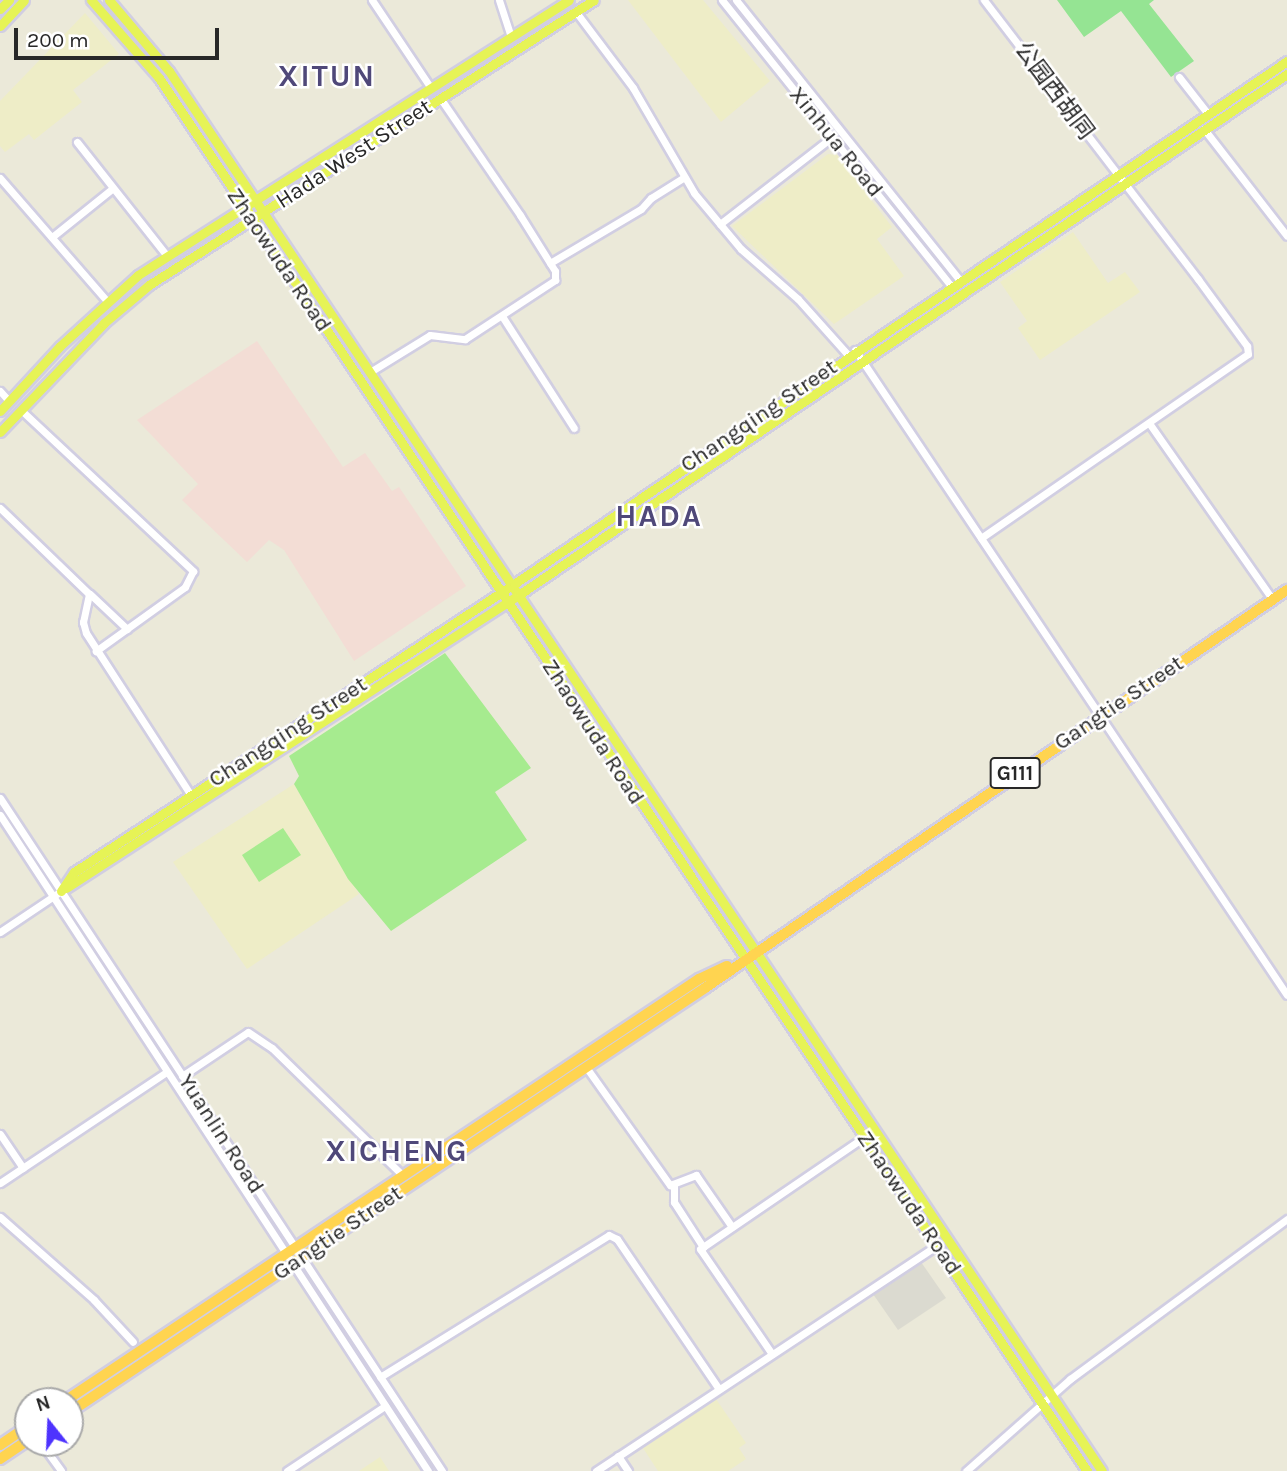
<!DOCTYPE html>
<html>
<head>
<meta charset="utf-8">
<style>
  body { margin:0 }
  #map { position:relative; width:1287px; height:1471px; overflow:hidden; background:#ebe9d9; font-family:Karla,"Noto Sans SC",sans-serif }
  div>[style] { position:absolute }
  .education>* { inset:0; background:#eeedc7 }
  .medical>* { inset:0; background:#f3ddd5 }
  .green>* { inset:0; background:#95e493 }
  .pitch>* { inset:0; background:#a6eb8f }
  .plaza>* { inset:0; background:#dbdad0 }
  .roads { filter:drop-shadow(2px 0 #d1cee2) drop-shadow(-2px 0 #d1cee2) drop-shadow(0 2px #d1cee2) drop-shadow(0 -2px #d1cee2) }
  .minor>* { height:7px; margin:-3.5px; padding:0 3.5px; transform-origin:3.5px; border-radius:3.5px; background:#fff }
  .major>* { height:9px; margin:-4.5px; padding:0 4.5px; transform-origin:4.5px; border-radius:4.5px; background:#e6f356 }
  .highway>* { height:10px; margin:-5px; padding:0 5px; transform-origin:5px; border-radius:5px; background:#ffd450 }
  span { translate:-50% -50%; white-space:nowrap; text-align:center; line-height:1.15; -webkit-text-stroke:5px #fff; paint-order:stroke }
  .shield-label span { padding:2px 5px; background:#fff; border:2px solid; border-radius:5px; -webkit-text-stroke-width:0 }
  .shield-label { font-size:21px; color:#282828; font-weight:700 }
  .street-label { font-size:23px; color:#282828 }
  .district-label { font-size:30px; color:#4f4879; font-weight:700; letter-spacing:2px }
  .north { position:absolute; left:14px; top:1387px; width:70px; height:70px; box-sizing:border-box; background:#fff; border:2px solid #a9a9a9; border-radius:50%; rotate:342deg; font-size:19px; font-weight:700; line-height:28px; text-align:center; color:#282828 }
  .north::after { content:''; display:block; margin:auto; width:24px; height:32px; background:#4e33fe; clip-path:polygon(50% 0,100% 100%,50% 72%,0 100%) }
  .scale { position:absolute; left:14px; top:28px; width:205px; height:32px; box-sizing:border-box; border:4px solid #282828; border-top:0; padding-left:9px; font-size:21px; line-height:24px; white-space:nowrap; color:#282828; -webkit-text-stroke:5px #fff; paint-order:stroke }
</style>
</head>
<body>
<div id="map">
  <div class="education">
    <i style="clip-path:polygon(628px 0,703px 0,770px 81px,721px 122px)"></i>
    <i style="clip-path:polygon(85px 13px,119px 54px,73px 90px,82px 102px,34px 140px,29px 134px,5px 152px,0 146px,0 101px)"></i>
    <i style="clip-path:polygon(828px 154px,837px 155px,892px 227px,877px 239px,904px 276px,834px 324px,732px 226px)"></i>
    <i style="clip-path:polygon(1073px 232px,1108px 283px,1125px 272px,1140px 292px,1040px 360px,1018px 328px,1027px 321px,1000px 282px)"></i>
    <i style="clip-path:polygon(294px 784px,359px 894px,247px 969px,173px 862px)"></i>
    <i style="clip-path:polygon(716px 1399px,746px 1443px,739px 1448px,746px 1459px,728px 1471px,658px 1471px,643px 1448px)"></i>
    <i style="clip-path:polygon(380px 1457px,389px 1471px,359px 1471px)"></i>
  </div>
  <div class="medical">
    <i style="clip-path:polygon(257px 341px,343px 467px,365px 453px,392px 491px,399px 487px,466px 586px,354px 661px,284px 550px,269px 540px,247px 562px,182px 500px,198px 484px,137px 420px)"></i>
  </div>
  <div class="green">
    <i style="clip-path:polygon(1057px 0,1154px 0,1149px 4px,1194px 61px,1171px 77px,1121px 11px,1084px 37px)"></i>
  </div>
  <div class="pitch">
    <i style="clip-path:polygon(445px 653px,531px 768px,495px 792px,527px 840px,391px 931px,348px 879px,294px 784px,299px 776px,289px 756px)"></i>
    <i style="clip-path:polygon(283px 828px,301px 855px,259px 882px,242px 855px)"></i>
  </div>
  <div class="plaza">
    <i style="clip-path:polygon(921px 1262px,946px 1298px,898px 1330px,873px 1294px)"></i>
  </div>
  <div class="roads">
    <div class="minor">
      <i style="left:372px;top:0;width:106px;rotate:56.2deg"></i>
      <i style="left:499px;top:0;width:39px;rotate:72deg"></i>
      <i style="left:722px;top:0;width:365px;rotate:51.3deg"></i>
      <i style="left:736px;top:0;width:357px;rotate:51.4deg"></i>
      <i style="left:576px;top:12px;width:95px;rotate:53.1deg"></i>
      <i style="left:633px;top:88px;width:121px;rotate:59.8deg"></i>
      <i style="left:694px;top:193px;width:73px;rotate:50deg"></i>
      <i style="left:741px;top:249px;width:76px;rotate:41.3deg"></i>
      <i style="left:798px;top:299px;width:75px;rotate:48.2deg"></i>
      <i style="left:1179px;top:77px;width:47px;rotate:51.9deg"></i>
      <i style="left:1204px;top:129px;width:135px;rotate:52.2deg"></i>
      <i style="left:77px;top:142px;width:145px;rotate:51.7deg"></i>
      <i style="left:0;top:178px;width:163px;rotate:49deg"></i>
      <i style="left:720px;top:224px;width:142px;rotate:-37.8deg"></i>
      <i style="left:52px;top:237px;width:77px;rotate:-38.7deg"></i>
      <i style="left:550px;top:263px;width:106px;rotate:-30.7deg"></i>
      <i style="left:641px;top:209px;width:15px;rotate:-48deg"></i>
      <i style="left:651px;top:198px;width:39px;rotate:-32deg"></i>
      <i style="left:502px;top:316px;width:133px;rotate:57.3deg"></i>
      <i style="left:855px;top:350px;width:776px;rotate:56.19deg"></i>
      <i style="left:370px;top:372px;width:70px;rotate:-31.7deg"></i>
      <i style="left:430px;top:335px;width:35px;rotate:7deg"></i>
      <i style="left:465px;top:339px;width:108px;rotate:-33.2deg"></i>
      <i style="left:555px;top:280px;width:9px;rotate:-90deg"></i>
      <i style="left:555px;top:271px;width:66px;rotate:-122deg"></i>
      <i style="left:520px;top:215px;width:140px;rotate:-124.3deg"></i>
      <i style="left:0;top:391px;width:13px;rotate:48deg"></i>
      <i style="left:21px;top:410px;width:236px;rotate:43.1deg"></i>
      <i style="left:193px;top:571px;width:18px;rotate:117deg"></i>
      <i style="left:185px;top:587px;width:110px;rotate:144.3deg"></i>
      <i style="left:1149px;top:423px;width:216px;rotate:55deg"></i>
      <i style="left:0;top:508px;width:124px;rotate:44deg"></i>
      <i style="left:89px;top:594px;width:29px;rotate:102deg"></i>
      <i style="left:83px;top:622px;width:11px;rotate:75deg"></i>
      <i style="left:86px;top:633px;width:193px;rotate:57.1deg"></i>
      <i style="left:981px;top:538px;width:324px;rotate:-34.6deg"></i>
      <i style="left:1248px;top:354px;width:8px;rotate:-97deg"></i>
      <i style="left:1247px;top:346px;width:83px;rotate:-126.2deg"></i>
      <i style="left:1198px;top:279px;width:352px;rotate:-127.5deg"></i>
      <i style="left:90px;top:594px;width:51px;rotate:43.4deg"></i>
      <i style="left:0;top:798px;width:805px;rotate:56.7deg"></i>
      <i style="left:0;top:815px;width:783px;rotate:56.88deg"></i>
      <i style="left:0;top:932px;width:73px;rotate:-33.9deg"></i>
      <i style="left:586px;top:1067px;width:145px;rotate:54.6deg"></i>
      <i style="left:670px;top:1185px;width:28px;rotate:-21deg"></i>
      <i style="left:696px;top:1175px;width:63px;rotate:55.3deg"></i>
      <i style="left:182px;top:1076px;width:79px;rotate:-33.7deg"></i>
      <i style="left:248px;top:1032px;width:29px;rotate:34deg"></i>
      <i style="left:272px;top:1048px;width:182px;rotate:44.3deg"></i>
      <i style="left:0;top:1134px;width:41px;rotate:55.9deg"></i>
      <i style="left:0;top:1183px;width:198px;rotate:-33.7deg"></i>
      <i style="left:674px;top:1186px;width:16px;rotate:90deg"></i>
      <i style="left:674px;top:1202px;width:54px;rotate:57.2deg"></i>
      <i style="left:0;top:1217px;width:125px;rotate:41.4deg"></i>
      <i style="left:94px;top:1300px;width:57px;rotate:47.1deg"></i>
      <i style="left:772px;top:1354px;width:127px;rotate:-124.4deg"></i>
      <i style="left:700px;top:1249px;width:199px;rotate:-34.3deg"></i>
      <i style="left:380px;top:1377px;width:269px;rotate:-31.8deg"></i>
      <i style="left:609px;top:1235px;width:9px;rotate:27deg"></i>
      <i style="left:617px;top:1239px;width:181px;rotate:55.8deg"></i>
      <i style="left:41px;top:1443px;width:34px;rotate:54deg"></i>
      <i style="left:618px;top:1456px;width:18px;rotate:56deg"></i>
      <i style="left:287px;top:1471px;width:118px;rotate:-33.6deg"></i>
      <i style="left:596px;top:1471px;width:409px;rotate:-33.5deg"></i>
      <i style="left:966px;top:1471px;width:139px;rotate:-41.5deg"></i>
      <i style="left:1070px;top:1379px;width:270px;rotate:-36.4deg"></i>
    </div>
    <div class="major">
      <i style="left:91px;top:0;width:103px;rotate:48.9deg"></i>
      <i style="left:159px;top:78px;width:1674px;rotate:56.33deg"></i>
      <i style="left:109px;top:0;width:93px;rotate:49.8deg"></i>
      <i style="left:169px;top:71px;width:1682px;rotate:56.32deg"></i>
      <i style="left:0;top:9px;width:13px;rotate:-45deg"></i>
      <i style="left:0;top:26px;width:35px;rotate:-47deg"></i>
      <i style="left:0;top:411px;width:88px;rotate:-47.3deg"></i>
      <i style="left:60px;top:346px;width:105px;rotate:-42.3deg"></i>
      <i style="left:138px;top:275px;width:511px;rotate:-32.54deg"></i>
      <i style="left:0;top:432px;width:151px;rotate:-46.3deg"></i>
      <i style="left:104px;top:323px;width:59px;rotate:-40.2deg"></i>
      <i style="left:149px;top:285px;width:528px;rotate:-32.64deg"></i>
      <i style="left:66px;top:888px;width:541px;rotate:-32.93deg"></i>
      <i style="left:520px;top:594px;width:927px;rotate:-34.14deg"></i>
      <i style="left:61px;top:891px;width:23px;rotate:-56deg"></i>
      <i style="left:74px;top:872px;width:526px;rotate:-33.21deg"></i>
      <i style="left:514px;top:584px;width:933px;rotate:-34.08deg"></i>
    </div>
    <div class="highway">
      <i style="left:65px;top:1401px;width:762px;rotate:-33.65deg"></i>
      <i style="left:699px;top:979px;width:31px;rotate:-25deg"></i>
      <i style="left:70px;top:1412px;width:764px;rotate:-33.73deg"></i>
      <i style="left:705px;top:988px;width:705px;rotate:-34.37deg"></i>
      <i style="left:0;top:1445px;width:34px;rotate:-34deg"></i>
      <i style="left:0;top:1459px;width:34px;rotate:-34deg"></i>
    </div>
  </div>
  <div class="shield-label">
    <span style="left:1015px;top:773px">G111</span>
  </div>
  <div class="street-label">
    <span style="left:1054px;top:91px;rotate:53deg">公园西胡同</span>
    <span style="left:836px;top:142px;rotate:51deg">Xinhua Road</span>
    <span style="left:354px;top:154px;rotate:-33deg">Hada West Street</span>
    <span style="left:279px;top:260px;rotate:56deg">Zhaowuda Road</span>
    <span style="left:759px;top:416px;rotate:-34deg">Changqing Street</span>
    <span style="left:1119px;top:703px;rotate:-34deg">Gangtie Street</span>
    <span style="left:288px;top:732px;rotate:-33deg">Changqing Street</span>
    <span style="left:593px;top:732px;rotate:57deg">Zhaowuda Road</span>
    <span style="left:221px;top:1134px;rotate:57deg">Yuanlin Road</span>
    <span style="left:909px;top:1203px;rotate:56deg">Zhaowuda Road</span>
    <span style="left:338px;top:1233px;rotate:-34deg">Gangtie Street</span>
  </div>
  <div class="district-label">
    <span style="left:327px;top:76px">XITUN</span>
    <span style="left:659px;top:516px">HADA</span>
    <span style="left:397px;top:1151px">XICHENG</span>
  </div>
  <div class="north">N</div>
  <div class="scale">200 m</div>
</div>
</body>
</html>
